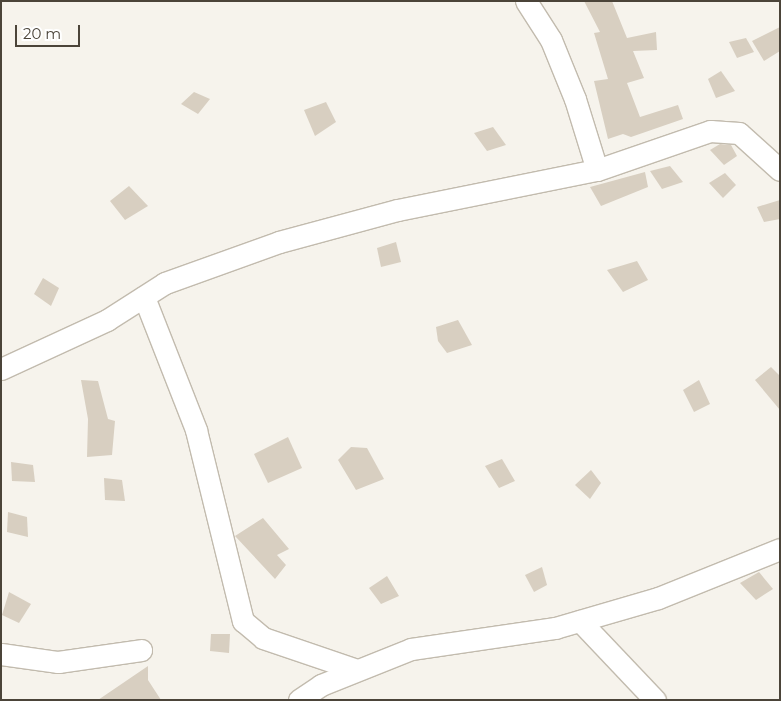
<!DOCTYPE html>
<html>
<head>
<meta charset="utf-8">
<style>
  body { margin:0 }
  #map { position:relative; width:781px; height:701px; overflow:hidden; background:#f6f3ec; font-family:Montserrat,sans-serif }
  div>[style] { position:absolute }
  .building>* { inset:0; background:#d8cfc1 }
  .roads { filter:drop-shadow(1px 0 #c2bbae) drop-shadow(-1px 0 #c2bbae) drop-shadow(0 1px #c2bbae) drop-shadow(0 -1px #c2bbae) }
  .minor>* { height:21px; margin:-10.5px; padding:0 10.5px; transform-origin:10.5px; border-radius:10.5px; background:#fff }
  span { translate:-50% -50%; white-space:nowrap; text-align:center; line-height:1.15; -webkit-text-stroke:4px #fff; paint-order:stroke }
  .frame { position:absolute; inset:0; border:2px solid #4b4439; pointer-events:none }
  .scale { position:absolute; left:15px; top:25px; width:65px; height:22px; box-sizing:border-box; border:2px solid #4b4439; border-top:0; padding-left:6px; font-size:15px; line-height:18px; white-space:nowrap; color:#4b4439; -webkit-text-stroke:4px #fff; paint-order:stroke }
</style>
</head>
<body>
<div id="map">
  <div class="building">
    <i style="clip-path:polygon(584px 1px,612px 1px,627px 38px,656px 32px,657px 50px,633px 51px,644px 78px,627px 83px,640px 117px,678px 105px,683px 119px,631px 137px,623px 134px,608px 139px,594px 81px,608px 79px,594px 33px,600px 32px)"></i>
    <i style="clip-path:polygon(780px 27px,780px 51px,764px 61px,752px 41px)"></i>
    <i style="clip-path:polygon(746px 38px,754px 52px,737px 58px,729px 42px)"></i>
    <i style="clip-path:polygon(721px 71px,735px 91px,716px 98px,708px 79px)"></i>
    <i style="clip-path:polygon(194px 92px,210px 99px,198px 114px,181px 104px)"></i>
    <i style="clip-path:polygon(326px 102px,336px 122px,315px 136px,304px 110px)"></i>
    <i style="clip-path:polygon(493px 127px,506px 145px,487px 151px,474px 133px)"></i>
    <i style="clip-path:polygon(720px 144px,731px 145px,737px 156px,724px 165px,710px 150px)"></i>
    <i style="clip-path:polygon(670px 166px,683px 182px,662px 189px,650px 171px)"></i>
    <i style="clip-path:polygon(645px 172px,648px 187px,601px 206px,590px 187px)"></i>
    <i style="clip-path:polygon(725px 173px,736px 185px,723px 198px,709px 183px)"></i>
    <i style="clip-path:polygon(129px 186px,148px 206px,125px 220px,110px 201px)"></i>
    <i style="clip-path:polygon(780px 200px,780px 219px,764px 222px,757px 207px)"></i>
    <i style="clip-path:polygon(396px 242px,401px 262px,381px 267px,377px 248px)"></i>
    <i style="clip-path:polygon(637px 261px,648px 280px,623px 292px,607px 270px)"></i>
    <i style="clip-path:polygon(43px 278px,59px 288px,51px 306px,34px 294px)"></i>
    <i style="clip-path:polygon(458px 320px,472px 345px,447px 353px,438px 341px,436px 327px)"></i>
    <i style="clip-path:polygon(771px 367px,780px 376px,780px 410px,755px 380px)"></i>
    <i style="clip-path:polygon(81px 380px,98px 381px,108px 419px,115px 421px,112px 455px,87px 457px,88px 419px)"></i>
    <i style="clip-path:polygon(699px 380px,710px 404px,694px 412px,683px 390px)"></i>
    <i style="clip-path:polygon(288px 437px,302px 468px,268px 483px,254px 454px)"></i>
    <i style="clip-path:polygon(351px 447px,367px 448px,384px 479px,356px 490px,338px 460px)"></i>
    <i style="clip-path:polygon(502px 459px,515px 481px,499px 488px,485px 466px)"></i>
    <i style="clip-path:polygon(11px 462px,33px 465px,35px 482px,12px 481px)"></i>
    <i style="clip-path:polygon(591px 470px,601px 483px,590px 499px,575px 485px)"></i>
    <i style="clip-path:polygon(104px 478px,122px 480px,125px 501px,105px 500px)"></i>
    <i style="clip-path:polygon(8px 512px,27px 517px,28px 537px,7px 532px)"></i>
    <i style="clip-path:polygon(263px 518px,289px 549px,277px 555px,286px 565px,275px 579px,235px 536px)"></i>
    <i style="clip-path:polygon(542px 567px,547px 585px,534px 592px,525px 575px)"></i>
    <i style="clip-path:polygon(759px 572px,773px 589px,756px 600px,740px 583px)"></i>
    <i style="clip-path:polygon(387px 576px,399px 596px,381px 604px,369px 588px)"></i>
    <i style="clip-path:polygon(9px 592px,31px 604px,19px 623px,2px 615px)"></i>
    <i style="clip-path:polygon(211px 634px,230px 634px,229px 653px,210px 651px)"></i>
    <i style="clip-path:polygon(148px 666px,148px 680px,161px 700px,98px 700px)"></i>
  </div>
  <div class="roads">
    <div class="minor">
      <i style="left:526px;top:1px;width:46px;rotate:57.3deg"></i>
      <i style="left:551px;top:40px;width:64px;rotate:67.9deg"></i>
      <i style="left:575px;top:99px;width:74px;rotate:72.8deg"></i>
      <i style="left:144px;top:297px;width:143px;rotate:68.6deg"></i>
      <i style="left:196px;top:430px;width:197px;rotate:76.2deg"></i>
      <i style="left:243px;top:621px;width:26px;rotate:40deg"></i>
      <i style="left:263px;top:638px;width:99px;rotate:18.8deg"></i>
      <i style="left:1px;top:369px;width:117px;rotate:-24.8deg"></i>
      <i style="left:107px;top:320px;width:69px;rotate:-32.5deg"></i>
      <i style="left:165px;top:283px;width:121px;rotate:-19.8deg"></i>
      <i style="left:279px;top:242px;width:123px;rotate:-15.1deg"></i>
      <i style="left:398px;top:210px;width:203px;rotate:-11.4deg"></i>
      <i style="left:597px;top:170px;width:120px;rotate:-19deg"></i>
      <i style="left:710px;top:131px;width:29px;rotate:4deg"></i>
      <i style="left:739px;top:133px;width:55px;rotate:42.1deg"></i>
      <i style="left:580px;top:621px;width:109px;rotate:46.5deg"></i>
      <i style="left:1px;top:654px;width:58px;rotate:8deg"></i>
      <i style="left:58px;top:662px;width:84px;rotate:-8.2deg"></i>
      <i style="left:299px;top:700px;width:27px;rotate:-34deg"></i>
      <i style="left:321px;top:685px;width:97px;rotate:-21.8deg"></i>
      <i style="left:411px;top:649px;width:146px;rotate:-8.3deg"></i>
      <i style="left:555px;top:628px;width:107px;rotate:-16.2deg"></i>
      <i style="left:658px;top:598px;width:131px;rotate:-21.9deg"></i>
    </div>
  </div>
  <div class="frame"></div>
  <div class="scale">20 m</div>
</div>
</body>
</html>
